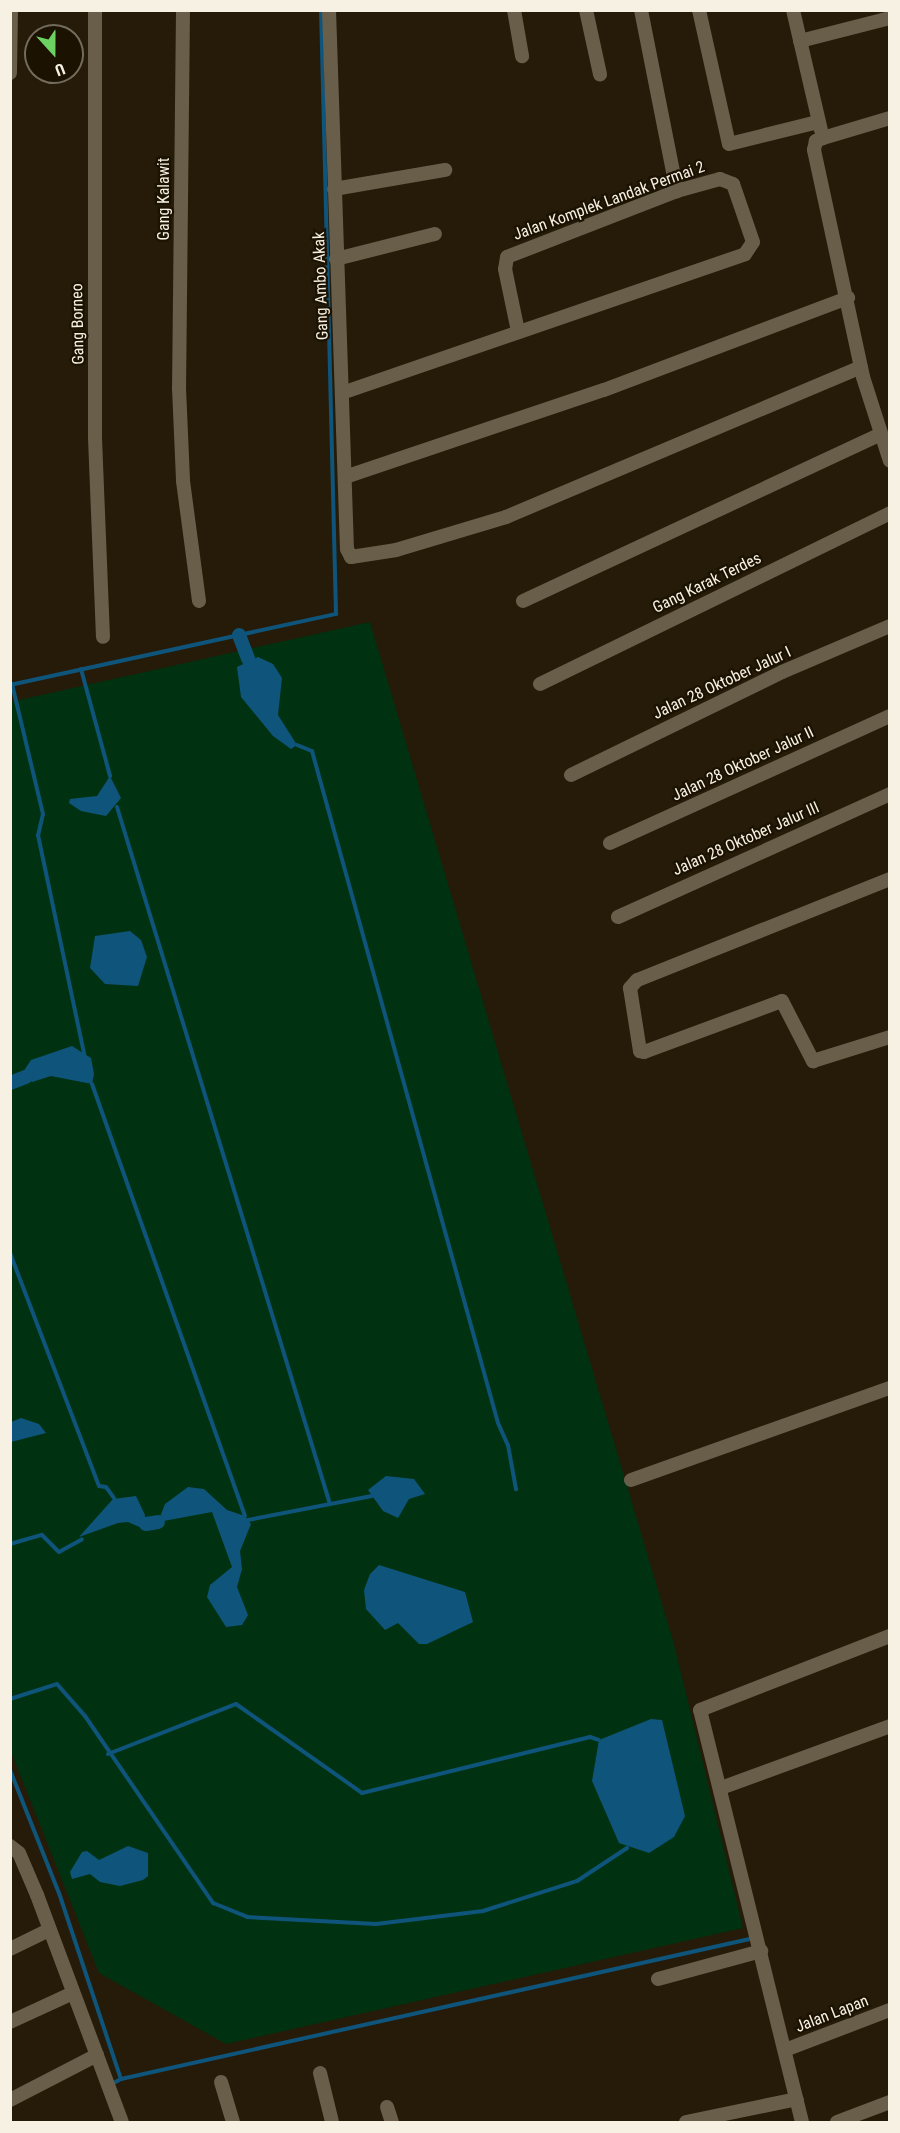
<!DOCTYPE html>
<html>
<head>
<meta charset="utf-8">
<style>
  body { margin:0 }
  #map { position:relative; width:900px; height:2133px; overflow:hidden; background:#251b08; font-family:"Roboto Condensed",sans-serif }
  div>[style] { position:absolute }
  .green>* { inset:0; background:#003211 }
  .water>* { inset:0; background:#0e547b }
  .stream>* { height:4px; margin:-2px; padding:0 2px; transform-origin:2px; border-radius:2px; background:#0e547b }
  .canal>* { height:14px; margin:-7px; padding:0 7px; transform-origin:7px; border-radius:7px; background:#0e547b }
  .minor>* { height:14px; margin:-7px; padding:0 7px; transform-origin:7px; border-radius:7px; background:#695e49 }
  span { translate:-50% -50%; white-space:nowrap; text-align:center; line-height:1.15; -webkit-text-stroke:4.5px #1b1202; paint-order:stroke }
  .street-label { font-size:16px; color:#f7f1e4 }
  .frame { position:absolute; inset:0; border:12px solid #f7f1e4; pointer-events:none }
  .north { position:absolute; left:24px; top:24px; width:60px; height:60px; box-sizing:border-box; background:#1b1202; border:2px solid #736b5c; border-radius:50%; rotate:159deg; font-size:16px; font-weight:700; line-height:24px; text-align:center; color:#f7f1e4 }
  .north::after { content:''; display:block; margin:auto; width:21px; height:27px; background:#6cd362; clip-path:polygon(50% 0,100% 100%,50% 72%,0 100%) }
</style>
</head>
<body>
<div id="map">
  <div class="green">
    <i style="clip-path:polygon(370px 622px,674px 1644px,743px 1928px,226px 2044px,99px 1973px,11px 1752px,10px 702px)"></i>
  </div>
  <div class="water">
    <i style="clip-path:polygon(258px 657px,273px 664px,282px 678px,278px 715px,297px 745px,291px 749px,273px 736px,241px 697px,237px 667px)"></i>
    <i style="clip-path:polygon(110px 776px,121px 798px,106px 816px,81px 811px,69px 803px,70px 799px,97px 796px)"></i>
    <i style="clip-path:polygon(130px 931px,141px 940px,147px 957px,138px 986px,105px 984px,90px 968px,95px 936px)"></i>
    <i style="clip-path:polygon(72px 1046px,91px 1058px,94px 1074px,92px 1084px,51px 1076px,32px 1082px,23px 1072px,31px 1060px)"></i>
    <i style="clip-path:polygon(21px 1418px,39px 1424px,46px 1433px,11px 1442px,11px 1422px)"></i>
    <i style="clip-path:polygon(386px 1476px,414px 1479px,425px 1494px,409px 1499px,398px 1518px,383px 1511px,368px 1490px)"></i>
    <i style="clip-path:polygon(188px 1487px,204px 1489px,227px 1510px,245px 1516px,251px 1524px,240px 1551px,242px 1569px,237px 1587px,248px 1615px,242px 1625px,226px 1627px,207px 1597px,210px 1585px,232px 1567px,212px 1512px,158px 1522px,165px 1504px)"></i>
    <i style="clip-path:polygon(136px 1496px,145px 1515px,144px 1529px,128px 1522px,118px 1523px,79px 1537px,113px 1499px)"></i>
    <i style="clip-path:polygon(379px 1565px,465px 1592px,473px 1622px,427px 1644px,419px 1644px,398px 1623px,385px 1630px,366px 1609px,364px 1590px,370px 1574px)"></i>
    <i style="clip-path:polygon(651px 1719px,662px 1720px,685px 1816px,674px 1837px,649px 1853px,619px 1843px,592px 1781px,599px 1740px)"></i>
    <i style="clip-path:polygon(128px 1846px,148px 1853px,148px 1876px,143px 1880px,120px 1886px,100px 1882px,90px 1874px,72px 1879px,70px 1872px,82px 1852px,87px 1851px,99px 1860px)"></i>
  </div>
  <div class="stream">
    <i style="left:81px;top:669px;width:111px;rotate:74.8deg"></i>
    <i style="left:12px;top:684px;width:134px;rotate:76.6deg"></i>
    <i style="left:43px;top:814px;width:22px;rotate:103deg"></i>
    <i style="left:38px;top:835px;width:224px;rotate:78.1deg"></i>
    <i style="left:10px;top:685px;width:334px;rotate:-12.3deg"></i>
    <i style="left:336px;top:614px;width:604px;rotate:-91.42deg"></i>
    <i style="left:297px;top:745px;width:16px;rotate:22deg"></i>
    <i style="left:312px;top:751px;width:697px;rotate:74.53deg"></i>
    <i style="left:498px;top:1423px;width:24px;rotate:66deg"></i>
    <i style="left:508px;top:1445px;width:45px;rotate:79.7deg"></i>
    <i style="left:117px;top:807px;width:729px;rotate:73.01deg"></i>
    <i style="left:92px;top:1084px;width:458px;rotate:70.5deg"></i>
    <i style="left:10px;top:1253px;width:249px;rotate:69.1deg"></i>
    <i style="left:99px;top:1486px;width:7px;rotate:8deg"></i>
    <i style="left:106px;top:1487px;width:14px;rotate:54deg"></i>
    <i style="left:248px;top:1520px;width:126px;rotate:-11deg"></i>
    <i style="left:10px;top:1544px;width:33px;rotate:-16deg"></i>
    <i style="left:42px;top:1535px;width:24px;rotate:45deg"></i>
    <i style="left:59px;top:1552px;width:26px;rotate:-29deg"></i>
    <i style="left:10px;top:1699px;width:49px;rotate:-17.7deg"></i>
    <i style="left:57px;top:1684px;width:43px;rotate:48.8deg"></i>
    <i style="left:85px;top:1716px;width:227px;rotate:55.6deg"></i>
    <i style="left:213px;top:1903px;width:37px;rotate:22deg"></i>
    <i style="left:247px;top:1917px;width:129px;rotate:3.1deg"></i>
    <i style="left:376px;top:1924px;width:108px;rotate:-6.9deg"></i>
    <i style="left:483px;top:1911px;width:99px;rotate:-17.7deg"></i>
    <i style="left:577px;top:1881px;width:60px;rotate:-33.4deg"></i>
    <i style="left:108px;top:1754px;width:137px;rotate:-21.3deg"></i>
    <i style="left:236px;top:1704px;width:154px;rotate:35.2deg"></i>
    <i style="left:362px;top:1793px;width:235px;rotate:-13.8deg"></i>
    <i style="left:590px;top:1737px;width:9px;rotate:18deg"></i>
    <i style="left:10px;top:1770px;width:132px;rotate:68.3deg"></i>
    <i style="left:59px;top:1893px;width:196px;rotate:71.6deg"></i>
    <i style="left:110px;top:2085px;width:13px;rotate:-29deg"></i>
    <i style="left:121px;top:2079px;width:644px;rotate:-12.55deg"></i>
  </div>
  <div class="canal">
    <i style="left:239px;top:635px;width:26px;rotate:69deg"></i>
    <i style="left:10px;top:1083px;width:17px;rotate:-21deg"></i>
    <i style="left:146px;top:1524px;width:12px;rotate:-9deg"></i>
  </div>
  <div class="minor">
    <i style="left:95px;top:10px;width:428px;rotate:90deg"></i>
    <i style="left:95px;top:438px;width:199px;rotate:87.7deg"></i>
    <i style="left:183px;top:10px;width:378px;rotate:90.6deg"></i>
    <i style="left:179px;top:388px;width:93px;rotate:87.5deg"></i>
    <i style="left:183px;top:481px;width:121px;rotate:82.4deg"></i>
    <i style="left:329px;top:10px;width:539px;rotate:88.09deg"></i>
    <i style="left:347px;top:549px;width:9px;rotate:63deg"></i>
    <i style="left:351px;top:557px;width:46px;rotate:-8.8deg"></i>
    <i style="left:396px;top:550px;width:115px;rotate:-16.7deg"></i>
    <i style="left:506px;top:517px;width:385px;rotate:-22.9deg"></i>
    <i style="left:514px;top:10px;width:47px;rotate:80.1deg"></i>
    <i style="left:586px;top:10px;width:66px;rotate:77.7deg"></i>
    <i style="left:641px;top:10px;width:185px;rotate:78.8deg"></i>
    <i style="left:699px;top:10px;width:137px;rotate:77.4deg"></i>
    <i style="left:729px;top:144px;width:92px;rotate:-13.9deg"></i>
    <i style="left:793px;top:10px;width:123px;rotate:76.9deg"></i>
    <i style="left:800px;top:41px;width:93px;rotate:-14.3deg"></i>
    <i style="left:10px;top:73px;width:63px;rotate:-89.1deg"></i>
    <i style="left:890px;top:118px;width:70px;rotate:163.4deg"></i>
    <i style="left:823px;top:138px;width:8px;rotate:157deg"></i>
    <i style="left:816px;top:141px;width:9px;rotate:103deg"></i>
    <i style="left:814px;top:150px;width:232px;rotate:77.8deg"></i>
    <i style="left:863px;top:377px;width:88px;rotate:72.2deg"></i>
    <i style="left:334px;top:189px;width:113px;rotate:-9.7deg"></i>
    <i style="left:336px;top:259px;width:102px;rotate:-14.2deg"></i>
    <i style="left:342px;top:393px;width:426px;rotate:-19deg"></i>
    <i style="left:745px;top:254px;width:14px;rotate:-56deg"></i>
    <i style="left:753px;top:242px;width:61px;rotate:-109deg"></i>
    <i style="left:733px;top:184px;width:14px;rotate:-159deg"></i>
    <i style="left:720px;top:179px;width:45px;rotate:164.4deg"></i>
    <i style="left:677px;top:191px;width:182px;rotate:158.8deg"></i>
    <i style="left:507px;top:257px;width:12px;rotate:99deg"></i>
    <i style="left:505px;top:269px;width:63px;rotate:78.2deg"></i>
    <i style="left:345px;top:477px;width:273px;rotate:-18.6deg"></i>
    <i style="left:604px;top:390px;width:261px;rotate:-20.7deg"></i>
    <i style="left:523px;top:601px;width:393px;rotate:-25deg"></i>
    <i style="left:540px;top:684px;width:390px;rotate:-26deg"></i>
    <i style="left:571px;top:775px;width:235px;rotate:-26deg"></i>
    <i style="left:782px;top:672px;width:117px;rotate:-23.1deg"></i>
    <i style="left:610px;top:843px;width:307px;rotate:-24.4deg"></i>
    <i style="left:890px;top:879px;width:272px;rotate:158.2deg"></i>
    <i style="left:637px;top:980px;width:11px;rotate:131deg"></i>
    <i style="left:630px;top:988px;width:64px;rotate:81deg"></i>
    <i style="left:640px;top:1051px;width:4px;rotate:14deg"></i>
    <i style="left:644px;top:1052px;width:147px;rotate:-20.3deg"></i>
    <i style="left:782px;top:1001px;width:68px;rotate:62.7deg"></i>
    <i style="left:813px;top:1061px;width:81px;rotate:-17.3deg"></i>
    <i style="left:618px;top:917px;width:299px;rotate:-24.3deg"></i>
    <i style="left:631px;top:1480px;width:275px;rotate:-19.6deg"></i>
    <i style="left:721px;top:1788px;width:180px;rotate:-20.1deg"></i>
    <i style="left:10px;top:1846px;width:11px;rotate:38deg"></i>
    <i style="left:19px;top:1853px;width:46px;rotate:66.8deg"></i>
    <i style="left:37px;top:1895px;width:242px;rotate:69.5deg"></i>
    <i style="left:10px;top:1949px;width:43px;rotate:-26deg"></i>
    <i style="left:658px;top:1979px;width:107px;rotate:-15.2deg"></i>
    <i style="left:10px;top:2022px;width:69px;rotate:-24.7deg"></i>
    <i style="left:785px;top:2050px;width:112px;rotate:-20.9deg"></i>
    <i style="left:320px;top:2073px;width:50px;rotate:76.2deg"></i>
    <i style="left:221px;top:2082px;width:42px;rotate:73.3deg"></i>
    <i style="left:10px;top:2100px;width:98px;rotate:-27.3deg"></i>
    <i style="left:387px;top:2107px;width:16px;rotate:72deg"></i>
    <i style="left:686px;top:2122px;width:113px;rotate:-11.7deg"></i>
    <i style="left:802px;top:2122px;width:424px;rotate:-103.9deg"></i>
    <i style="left:700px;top:1710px;width:204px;rotate:-21.3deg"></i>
    <i style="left:837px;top:2122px;width:57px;rotate:-20.7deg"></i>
  </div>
  <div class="street-label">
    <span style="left:164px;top:199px;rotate:-90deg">Gang Kalawit</span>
    <span style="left:609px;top:201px;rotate:-20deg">Jalan Komplek Landak Permai 2</span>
    <span style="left:321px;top:286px;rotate:-92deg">Gang Ambo Akak</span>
    <span style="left:78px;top:324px;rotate:-91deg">Gang Borneo</span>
    <span style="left:707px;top:583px;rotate:-26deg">Gang Karak Terdes</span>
    <span style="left:722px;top:683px;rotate:-25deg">Jalan 28 Oktober Jalur I</span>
    <span style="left:743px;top:764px;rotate:-25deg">Jalan 28 Oktober Jalur II</span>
    <span style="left:746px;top:839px;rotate:-24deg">Jalan 28 Oktober Jalur III</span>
    <span style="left:832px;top:2014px;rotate:-21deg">Jalan Lapan</span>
  </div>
  <div class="frame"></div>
  <div class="north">U</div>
</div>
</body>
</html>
